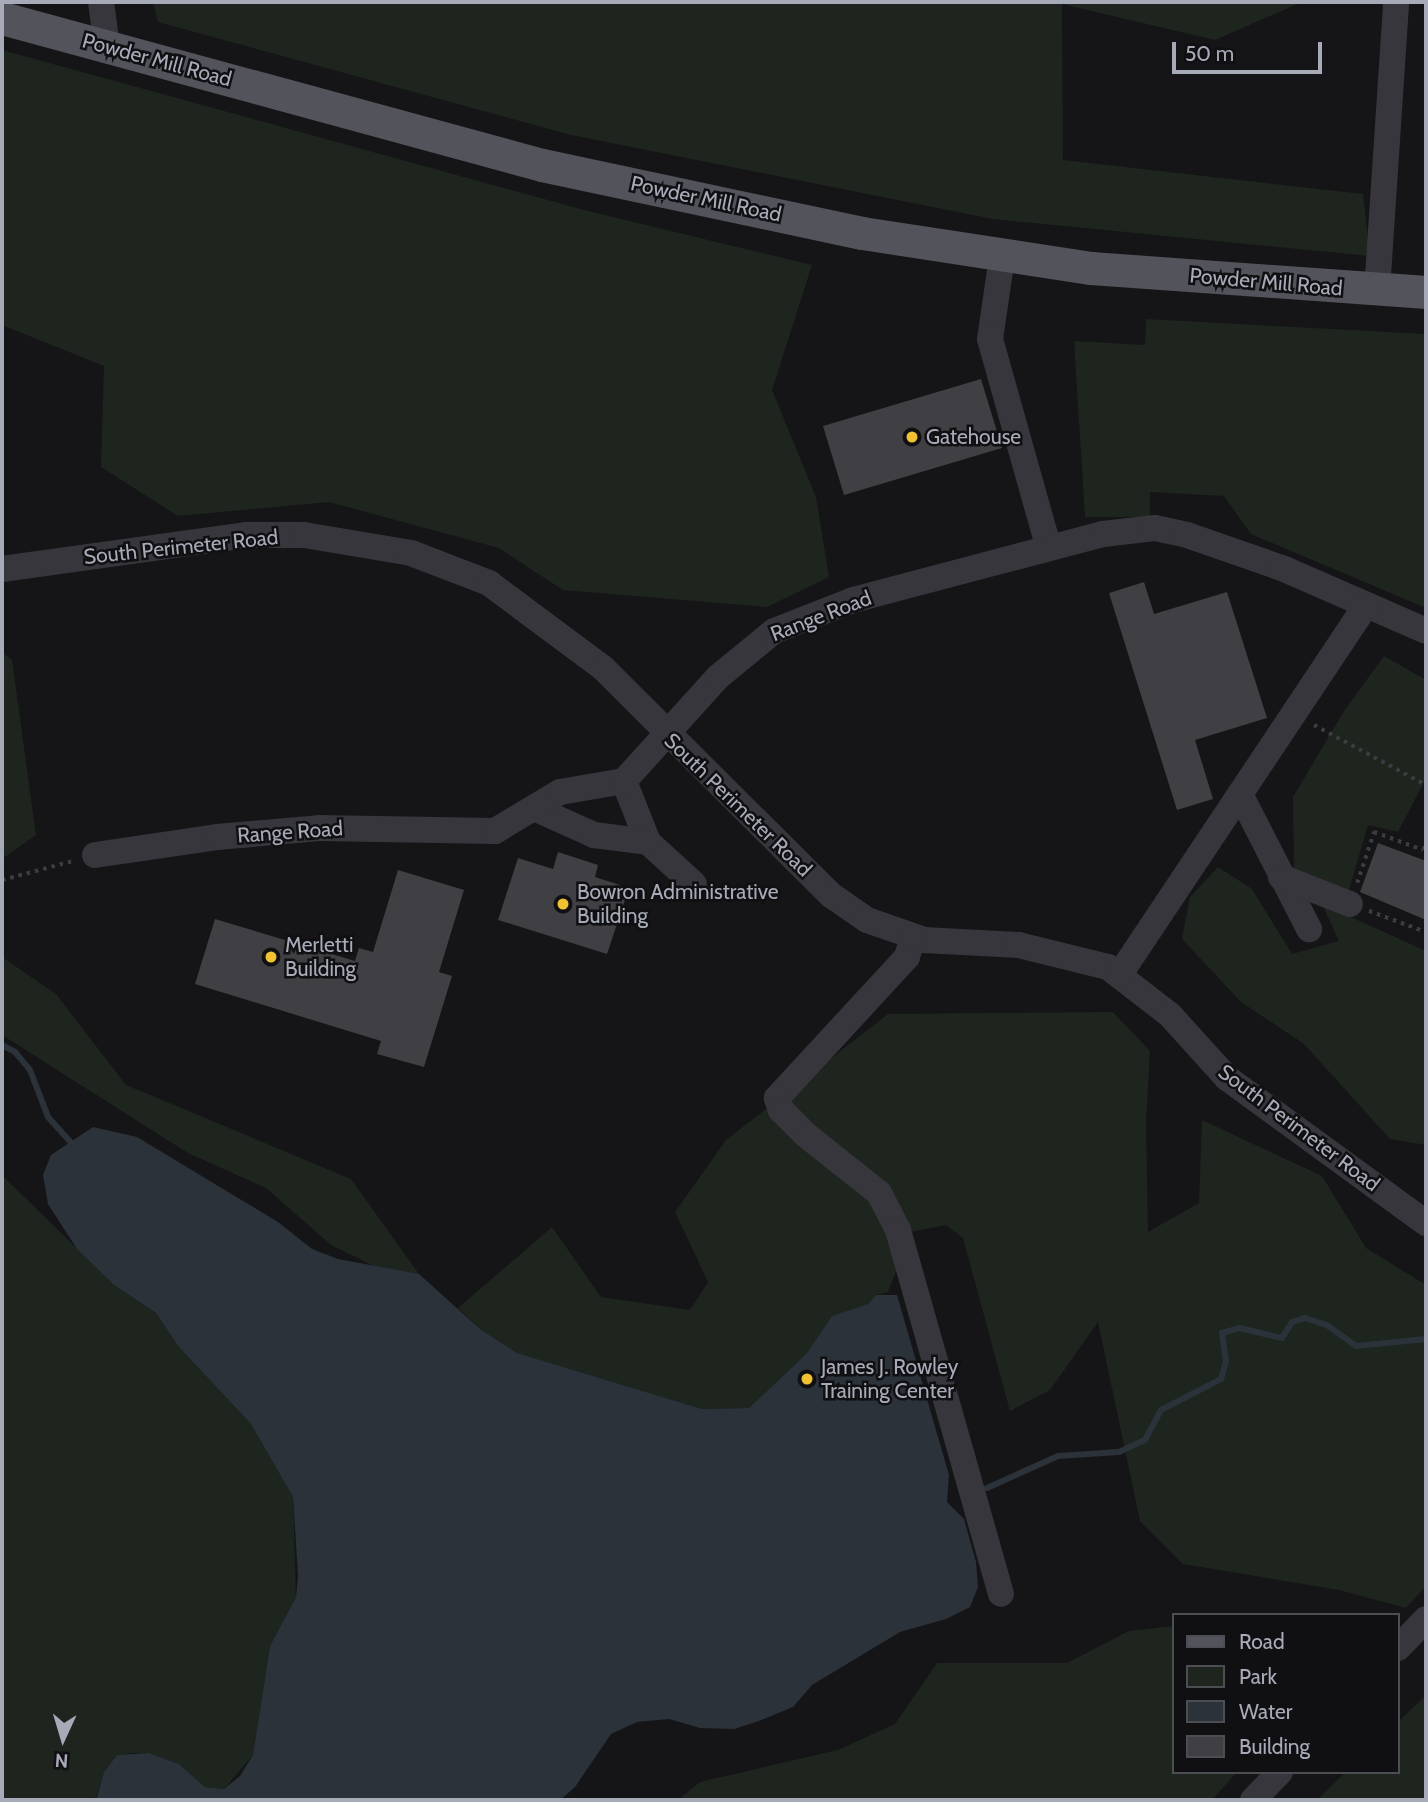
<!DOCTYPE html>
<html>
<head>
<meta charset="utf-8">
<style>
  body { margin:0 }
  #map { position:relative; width:1428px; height:1802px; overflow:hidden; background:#151517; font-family:Cabin,sans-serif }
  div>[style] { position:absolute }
  .green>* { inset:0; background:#1d251e }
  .water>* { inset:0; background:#2b323a }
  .stream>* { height:6px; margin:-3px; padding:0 3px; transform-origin:3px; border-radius:3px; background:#2b323a }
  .building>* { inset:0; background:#3f3f44 }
  .path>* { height:3.5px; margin-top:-1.75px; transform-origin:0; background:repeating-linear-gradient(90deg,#3c3d43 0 3.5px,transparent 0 8.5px) }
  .minor>* { height:26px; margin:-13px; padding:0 13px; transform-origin:13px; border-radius:13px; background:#36363c }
  .major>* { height:33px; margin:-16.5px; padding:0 16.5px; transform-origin:16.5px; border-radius:16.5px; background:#52535b }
  .dots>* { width:19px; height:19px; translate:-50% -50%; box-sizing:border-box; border:4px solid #101012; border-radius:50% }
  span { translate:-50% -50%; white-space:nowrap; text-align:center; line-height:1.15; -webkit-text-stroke:5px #101012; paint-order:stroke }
  .street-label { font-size:21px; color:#a7aab7 }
  .poi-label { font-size:21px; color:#a7aab7 }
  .left { translate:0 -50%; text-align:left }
  .frame { position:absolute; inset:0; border:4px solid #a7aab7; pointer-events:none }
  .legend { position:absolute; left:1172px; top:1613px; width:228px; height:161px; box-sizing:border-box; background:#101012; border:2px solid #4c4e54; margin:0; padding:9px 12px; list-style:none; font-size:21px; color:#a7aab7 }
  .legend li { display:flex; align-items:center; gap:14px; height:35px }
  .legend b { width:35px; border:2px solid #4c4e54 }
  .north { position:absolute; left:28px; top:1704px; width:70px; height:70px; -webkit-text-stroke:5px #101012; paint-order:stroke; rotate:184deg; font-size:19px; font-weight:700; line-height:28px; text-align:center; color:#a7aab7 }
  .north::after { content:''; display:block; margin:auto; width:24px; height:32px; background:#a7aab7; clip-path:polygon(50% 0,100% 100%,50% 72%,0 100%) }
  .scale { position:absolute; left:1172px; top:42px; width:150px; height:32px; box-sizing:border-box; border:4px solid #a7aab7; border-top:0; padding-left:9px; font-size:21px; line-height:24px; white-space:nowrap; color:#a7aab7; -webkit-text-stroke:5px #101012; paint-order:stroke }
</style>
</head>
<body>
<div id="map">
  <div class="green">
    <i style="clip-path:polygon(153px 2px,1302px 2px,1215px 40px,1062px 4px,1063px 160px,1363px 194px,1370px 256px,993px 219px,571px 135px,158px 22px)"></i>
    <i style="clip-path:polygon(2px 50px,584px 210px,812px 265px,772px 390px,816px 497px,829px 577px,767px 607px,563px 590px,499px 548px,329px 502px,178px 516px,101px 467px,104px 366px,2px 325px)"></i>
    <i style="clip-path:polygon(1146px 319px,1426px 334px,1426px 608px,1251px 534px,1224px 496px,1150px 492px,1150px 517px,1085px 517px,1074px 341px,1145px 345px)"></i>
    <i style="clip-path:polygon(2px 652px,12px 660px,36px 835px,2px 859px)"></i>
    <i style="clip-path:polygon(1384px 656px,1426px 680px,1426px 778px,1398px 832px,1368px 825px,1348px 893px,1294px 870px,1293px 797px,1344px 711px)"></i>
    <i style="clip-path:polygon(1218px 867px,1252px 889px,1292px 954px,1339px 941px,1322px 904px,1426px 951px,1426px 1145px,1390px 1139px,1304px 1044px,1241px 1002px,1182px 939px,1190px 897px)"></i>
    <i style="clip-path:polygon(2px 957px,56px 994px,126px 1085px,351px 1179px,419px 1274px,378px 1268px,331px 1245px,266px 1188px,188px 1153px,2px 1035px)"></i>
    <i style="clip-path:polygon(1113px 1012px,1150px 1051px,1146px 1123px,1148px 1232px,1199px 1203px,1202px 1120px,1322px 1176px,1366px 1248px,1426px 1285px,1426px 1586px,1406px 1608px,1339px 1590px,1183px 1564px,1140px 1521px,1098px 1322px,1050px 1390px,1010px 1411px,963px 1238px,946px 1225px,911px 1232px,888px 1292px,876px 1295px,868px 1304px,832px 1316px,806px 1354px,749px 1408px,702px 1409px,517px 1353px,480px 1329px,458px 1308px,552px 1227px,601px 1297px,690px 1310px,708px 1282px,675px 1212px,726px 1140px,888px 1014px)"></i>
    <i style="clip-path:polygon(2px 1175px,114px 1285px,156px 1313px,178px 1346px,251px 1424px,293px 1497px,296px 1597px,270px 1646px,253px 1755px,224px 1789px,205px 1787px,179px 1764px,149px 1753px,134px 1753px,117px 1755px,104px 1772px,95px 1800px,2px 1800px)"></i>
    <i style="clip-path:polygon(1174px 1626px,1174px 1772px,1237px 1772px,1212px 1800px,678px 1800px,700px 1782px,838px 1750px,895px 1724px,937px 1663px,1067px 1663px,1129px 1631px)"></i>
    <i style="clip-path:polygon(1426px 1695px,1426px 1800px,1317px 1800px,1346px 1772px,1398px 1772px,1398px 1722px)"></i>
  </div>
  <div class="water">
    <i style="clip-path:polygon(93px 1127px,137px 1137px,278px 1222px,312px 1249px,338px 1259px,419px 1274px,480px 1329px,517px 1353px,702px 1409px,749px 1408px,806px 1354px,832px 1316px,868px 1304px,876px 1295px,897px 1295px,949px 1475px,947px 1502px,964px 1519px,976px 1562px,978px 1587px,970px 1607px,946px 1619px,900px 1632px,812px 1685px,793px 1707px,759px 1721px,734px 1729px,700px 1728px,669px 1719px,637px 1722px,611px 1734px,575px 1787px,560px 1800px,96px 1800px,104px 1772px,117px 1755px,149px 1753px,179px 1764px,205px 1787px,224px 1789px,240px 1776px,253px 1755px,270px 1646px,296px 1597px,298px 1576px,293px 1497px,251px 1424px,178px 1346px,156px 1313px,114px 1285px,77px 1249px,48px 1204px,43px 1175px,51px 1155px)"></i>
  </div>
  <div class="stream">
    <i style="left:2px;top:1045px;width:15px;rotate:28deg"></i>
    <i style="left:15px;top:1052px;width:23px;rotate:50deg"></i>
    <i style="left:30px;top:1070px;width:50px;rotate:69deg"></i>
    <i style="left:48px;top:1117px;width:39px;rotate:48deg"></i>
    <i style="left:987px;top:1488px;width:78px;rotate:-24.3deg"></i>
    <i style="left:1058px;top:1456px;width:61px;rotate:-3.8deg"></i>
    <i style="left:1119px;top:1452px;width:29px;rotate:-25deg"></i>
    <i style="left:1145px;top:1440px;width:34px;rotate:-62deg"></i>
    <i style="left:1161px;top:1410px;width:68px;rotate:-27.3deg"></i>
    <i style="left:1221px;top:1379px;width:19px;rotate:-74deg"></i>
    <i style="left:1226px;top:1361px;width:28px;rotate:-98deg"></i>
    <i style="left:1222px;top:1333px;width:18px;rotate:-16deg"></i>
    <i style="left:1239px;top:1328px;width:44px;rotate:13.1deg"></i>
    <i style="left:1282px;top:1338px;width:19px;rotate:-58deg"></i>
    <i style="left:1292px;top:1322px;width:14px;rotate:-17deg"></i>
    <i style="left:1305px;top:1318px;width:23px;rotate:18deg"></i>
    <i style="left:1327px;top:1325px;width:36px;rotate:36deg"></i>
    <i style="left:1356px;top:1346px;width:70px;rotate:-5.7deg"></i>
  </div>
  <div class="building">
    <i style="clip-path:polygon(981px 379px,1002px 448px,844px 495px,823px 426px)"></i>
    <i style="clip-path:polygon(1144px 582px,1154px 614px,1227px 592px,1267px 718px,1195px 740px,1213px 799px,1177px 810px,1109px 593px)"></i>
    <i style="clip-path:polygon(1378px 843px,1426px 861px,1426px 920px,1360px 892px)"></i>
    <i style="clip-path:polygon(558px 852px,598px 865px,595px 877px,629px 888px,607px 954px,498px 920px,518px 858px,553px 869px)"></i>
    <i style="clip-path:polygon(398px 870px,464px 890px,439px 972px,452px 976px,424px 1067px,377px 1054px,381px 1041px,195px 984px,215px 919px,355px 961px,359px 948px,373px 952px)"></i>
  </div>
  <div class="path">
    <i style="left:1314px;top:725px;width:127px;rotate:28.2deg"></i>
    <i style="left:2px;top:880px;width:73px;rotate:-15deg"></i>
    <i style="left:1357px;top:883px;width:54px;rotate:-71.6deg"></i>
    <i style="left:1374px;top:832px;width:52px;rotate:20.2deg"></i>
    <i style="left:1423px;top:850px;width:8px;rotate:-67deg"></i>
    <i style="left:1369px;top:911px;width:61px;rotate:20.2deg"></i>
  </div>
  <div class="minor">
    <i style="left:101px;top:2px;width:45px;rotate:82.4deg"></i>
    <i style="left:1002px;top:257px;width:83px;rotate:98.3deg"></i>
    <i style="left:990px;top:339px;width:214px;rotate:74.3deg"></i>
    <i style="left:1377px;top:291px;width:290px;rotate:-86.2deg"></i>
    <i style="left:2px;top:569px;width:246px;rotate:-7.9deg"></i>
    <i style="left:246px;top:535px;width:58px"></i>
    <i style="left:304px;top:535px;width:109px;rotate:9.5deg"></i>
    <i style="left:411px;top:553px;width:84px;rotate:21deg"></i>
    <i style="left:489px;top:583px;width:142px;rotate:36.7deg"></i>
    <i style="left:603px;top:668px;width:322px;rotate:44.9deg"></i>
    <i style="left:831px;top:895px;width:44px;rotate:34.8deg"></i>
    <i style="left:867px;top:920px;width:60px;rotate:19.3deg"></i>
    <i style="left:924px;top:940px;width:95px;rotate:3deg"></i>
    <i style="left:1019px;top:945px;width:92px;rotate:13.9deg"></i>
    <i style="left:1108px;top:967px;width:78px;rotate:37.7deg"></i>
    <i style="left:1170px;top:1015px;width:85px;rotate:47.9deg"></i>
    <i style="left:1227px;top:1078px;width:246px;rotate:36.1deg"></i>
    <i style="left:624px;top:781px;width:66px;rotate:68.5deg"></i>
    <i style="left:648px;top:842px;width:62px;rotate:42.4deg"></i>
    <i style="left:1240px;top:794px;width:152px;rotate:62.9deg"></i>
    <i style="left:536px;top:809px;width:64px;rotate:24.1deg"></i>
    <i style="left:594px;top:835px;width:54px;rotate:7.4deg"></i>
    <i style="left:95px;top:855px;width:123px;rotate:-8.4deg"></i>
    <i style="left:217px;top:837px;width:102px;rotate:-5deg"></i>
    <i style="left:319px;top:828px;width:176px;rotate:1deg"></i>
    <i style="left:495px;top:831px;width:76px;rotate:-31deg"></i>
    <i style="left:560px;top:792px;width:65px;rotate:-9.8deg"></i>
    <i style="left:624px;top:781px;width:140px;rotate:-47.9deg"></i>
    <i style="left:718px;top:677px;width:72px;rotate:-39.4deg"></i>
    <i style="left:774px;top:631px;width:85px;rotate:-21.4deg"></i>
    <i style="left:853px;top:600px;width:259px;rotate:-14.8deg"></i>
    <i style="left:1103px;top:534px;width:52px;rotate:-6.6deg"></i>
    <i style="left:1155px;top:528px;width:33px;rotate:12deg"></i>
    <i style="left:1187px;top:535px;width:101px;rotate:19.2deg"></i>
    <i style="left:1282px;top:568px;width:157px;rotate:23.6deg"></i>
    <i style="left:1281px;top:877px;width:74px;rotate:21.4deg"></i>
    <i style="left:913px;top:938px;width:20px;rotate:108deg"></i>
    <i style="left:907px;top:957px;width:192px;rotate:132.7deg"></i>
    <i style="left:777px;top:1098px;width:13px;rotate:72deg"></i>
    <i style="left:781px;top:1110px;width:35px;rotate:45deg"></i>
    <i style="left:806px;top:1135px;width:93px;rotate:38.5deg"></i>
    <i style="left:879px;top:1193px;width:42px;rotate:62.8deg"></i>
    <i style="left:898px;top:1230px;width:378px;rotate:74.2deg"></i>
    <i style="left:1120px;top:974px;width:443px;rotate:-56.3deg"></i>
    <i style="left:1398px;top:1648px;width:40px;rotate:-46deg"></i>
    <i style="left:1253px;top:1800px;width:39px;rotate:-46deg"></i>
  </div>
  <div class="major">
    <i style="left:2px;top:18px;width:560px;rotate:15.23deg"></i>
    <i style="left:542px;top:165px;width:327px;rotate:12deg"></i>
    <i style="left:862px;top:233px;width:232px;rotate:8.7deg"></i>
    <i style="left:1091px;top:268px;width:336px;rotate:4.1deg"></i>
  </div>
  <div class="dots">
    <i style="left:912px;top:437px;background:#f0c133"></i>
    <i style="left:563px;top:904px;background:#f0c133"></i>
    <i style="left:271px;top:957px;background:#f0c133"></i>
    <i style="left:807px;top:1379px;background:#f0c133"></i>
  </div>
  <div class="street-label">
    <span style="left:157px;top:60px;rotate:15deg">Powder Mill Road</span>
    <span style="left:706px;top:199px;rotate:12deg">Powder Mill Road</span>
    <span style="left:1266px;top:282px;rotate:5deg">Powder Mill Road</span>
    <span style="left:181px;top:547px;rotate:-6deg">South Perimeter Road</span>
    <span style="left:821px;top:616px;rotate:-21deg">Range Road</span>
    <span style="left:738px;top:805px;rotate:44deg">South Perimeter Road</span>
    <span style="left:290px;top:832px;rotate:-4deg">Range Road</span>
    <span style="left:1299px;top:1128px;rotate:37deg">South Perimeter Road</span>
  </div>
  <div class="poi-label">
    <span class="left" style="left:926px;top:437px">Gatehouse</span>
    <span class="left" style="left:577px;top:904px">Bowron Administrative<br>Building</span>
    <span class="left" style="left:285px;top:957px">Merletti<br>Building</span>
    <span class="left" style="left:821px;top:1379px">James J. Rowley<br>Training Center</span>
  </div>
  <div class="frame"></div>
  <ul class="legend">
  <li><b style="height:9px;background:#52535b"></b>Road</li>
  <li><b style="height:19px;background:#1d251e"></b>Park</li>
  <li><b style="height:19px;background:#2b323a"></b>Water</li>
  <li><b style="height:19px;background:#3f3f44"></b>Building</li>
  </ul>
  <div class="north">N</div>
  <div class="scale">50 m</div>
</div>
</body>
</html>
